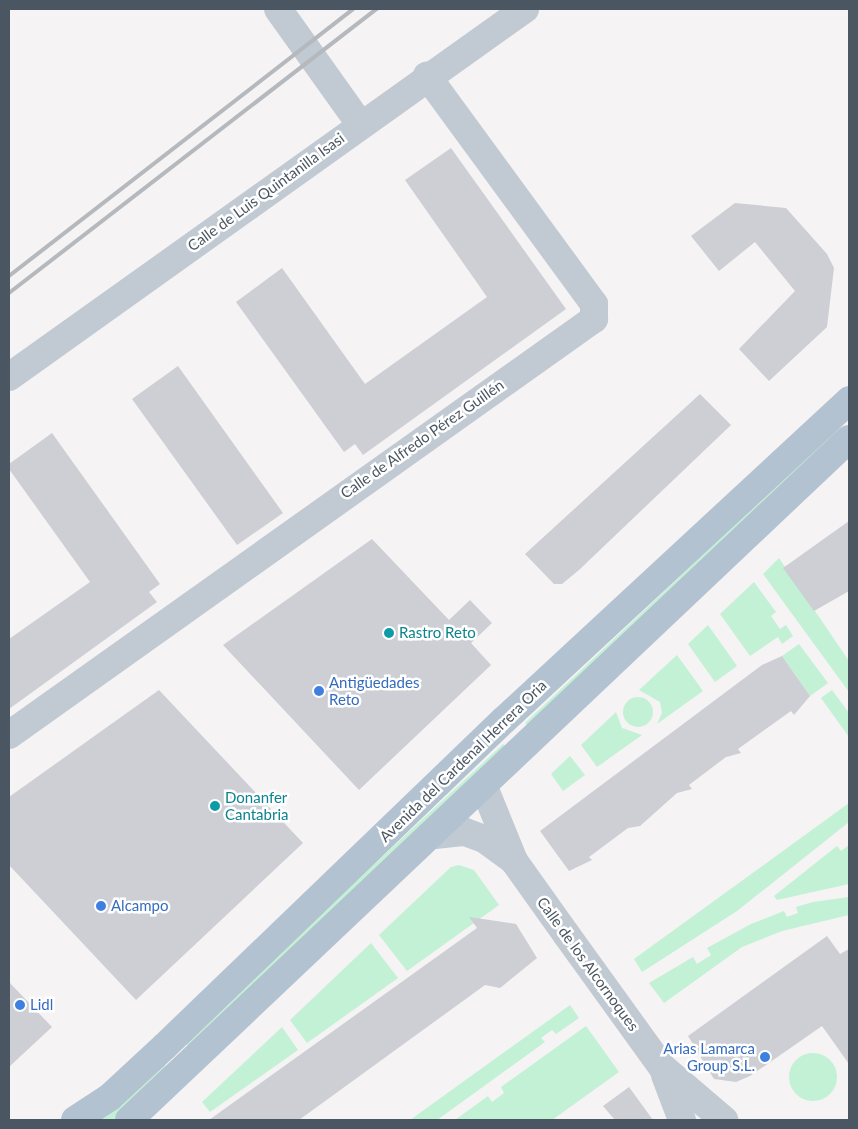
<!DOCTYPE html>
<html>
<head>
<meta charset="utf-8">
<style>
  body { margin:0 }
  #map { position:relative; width:858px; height:1129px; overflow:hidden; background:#f5f3f3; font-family:Lato,sans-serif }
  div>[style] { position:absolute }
  .green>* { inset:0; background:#c3f1d5 }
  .round { border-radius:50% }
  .building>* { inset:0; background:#cdcfd5 }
  .minor>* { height:28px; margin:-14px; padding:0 14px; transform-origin:14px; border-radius:14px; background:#c1cad2 }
  .major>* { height:28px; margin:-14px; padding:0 14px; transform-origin:14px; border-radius:14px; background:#b3c2d1 }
  .rail>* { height:4px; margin:-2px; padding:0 2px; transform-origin:2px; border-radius:2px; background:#b5b8bd }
  .dots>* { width:14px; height:14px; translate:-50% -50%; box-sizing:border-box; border:2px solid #fff; border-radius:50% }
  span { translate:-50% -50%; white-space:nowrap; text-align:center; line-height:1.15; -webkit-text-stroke:5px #fff; paint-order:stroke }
  .street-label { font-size:15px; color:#4a5661 }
  .culture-label { font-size:15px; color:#0d838f }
  .left { translate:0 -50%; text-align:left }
  .shop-label { font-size:15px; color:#366cbe }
  .right { translate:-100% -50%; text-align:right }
  .frame { position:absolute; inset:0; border:10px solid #4a5661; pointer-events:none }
</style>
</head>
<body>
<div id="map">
  <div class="green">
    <i style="clip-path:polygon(837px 428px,842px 434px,530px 728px,525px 723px)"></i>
    <i style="clip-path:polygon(779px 558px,849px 661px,849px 692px,763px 574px)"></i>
    <i style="clip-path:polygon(754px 582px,776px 612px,771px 616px,780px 629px,786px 625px,793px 636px,782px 644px,778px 637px,750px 656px,720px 614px)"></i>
    <i style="clip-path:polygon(708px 625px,737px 666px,715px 682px,688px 644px)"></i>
    <i style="clip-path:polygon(799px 644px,828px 683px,810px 696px,782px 656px)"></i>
    <i style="clip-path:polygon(677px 655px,703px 691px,657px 724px,662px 713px,660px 702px,639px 690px)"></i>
    <i style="clip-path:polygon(832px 690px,849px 713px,849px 737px,821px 698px)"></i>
    <i class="round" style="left:623px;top:697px;width:30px;height:30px"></i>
    <i style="clip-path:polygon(616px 712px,622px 728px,642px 735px,597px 767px,581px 745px)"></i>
    <i style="clip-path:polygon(503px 744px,508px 749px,189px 1047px,184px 1042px)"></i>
    <i style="clip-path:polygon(570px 756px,585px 775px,563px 791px,551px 774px)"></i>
    <i style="clip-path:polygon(849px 803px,849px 822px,737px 911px,642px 972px,634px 959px)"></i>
    <i style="clip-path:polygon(849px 845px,849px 884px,777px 900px,774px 896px,837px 846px,841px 851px)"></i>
    <i style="clip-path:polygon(459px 865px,474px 870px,499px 905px,407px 971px,379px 935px,451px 867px)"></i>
    <i style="clip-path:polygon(849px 897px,849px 915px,782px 931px,742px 947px,664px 1003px,649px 983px,693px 957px,697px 964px,711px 955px,707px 948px,751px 924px,784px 911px,787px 917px,798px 913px,796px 907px,813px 902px)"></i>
    <i style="clip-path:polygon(371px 943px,398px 978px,307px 1043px,290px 1020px)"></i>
    <i style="clip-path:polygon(570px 1005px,579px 1018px,556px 1034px,552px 1030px,541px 1038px,545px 1042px,437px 1120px,410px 1120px)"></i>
    <i style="clip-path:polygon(586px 1026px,619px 1072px,552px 1120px,455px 1120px,488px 1096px,492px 1102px,504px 1093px,501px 1087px)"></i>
    <i style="clip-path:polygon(282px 1027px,298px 1050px,210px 1112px,202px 1102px)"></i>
    <i class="round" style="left:789px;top:1053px;width:48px;height:48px"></i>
    <i style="clip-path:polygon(162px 1063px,168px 1068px,113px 1120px,100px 1120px)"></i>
  </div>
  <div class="building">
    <i style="clip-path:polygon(451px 148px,566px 309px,363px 455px,355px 444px,344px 452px,236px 302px,282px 268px,365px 384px,487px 297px,405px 180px)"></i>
    <i style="clip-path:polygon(735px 203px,786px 208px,827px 254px,834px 268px,827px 327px,769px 381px,739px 349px,795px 291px,755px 242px,719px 271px,691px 236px)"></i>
    <i style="clip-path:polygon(178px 366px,283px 513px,237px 545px,132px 399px)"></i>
    <i style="clip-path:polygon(700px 394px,731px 425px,579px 570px,562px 584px,554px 584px,525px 554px)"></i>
    <i style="clip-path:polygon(52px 433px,160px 584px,149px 592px,157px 602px,9px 709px,9px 639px,90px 582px,9px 469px,9px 464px)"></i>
    <i style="clip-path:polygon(849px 521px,849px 591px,814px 611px,783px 568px)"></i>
    <i style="clip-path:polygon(372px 539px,449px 620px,470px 600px,492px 623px,471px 643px,491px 665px,359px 790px,223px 645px)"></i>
    <i style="clip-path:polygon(782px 656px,810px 696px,794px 715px,791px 711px,738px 749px,741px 753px,726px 757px,689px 785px,692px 789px,677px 793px,640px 826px,628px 828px,589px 857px,592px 860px,569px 871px,540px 831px,762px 665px)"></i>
    <i style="clip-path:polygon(159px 690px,303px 843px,136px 1000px,9px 865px,9px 797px)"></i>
    <i style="clip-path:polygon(469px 917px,516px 924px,537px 958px,500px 988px,485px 985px,299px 1120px,209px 1120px,477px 928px)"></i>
    <i style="clip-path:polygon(827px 936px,840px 954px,849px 949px,849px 1064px,822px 1026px,750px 1076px,736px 1082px,714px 1079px,688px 1036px)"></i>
    <i style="clip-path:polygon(9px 982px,52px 1027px,9px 1067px)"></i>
    <i style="clip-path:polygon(629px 1087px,653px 1120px,615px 1120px,603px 1106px)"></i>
  </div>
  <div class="minor">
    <i style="left:278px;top:9px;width:141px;rotate:54.5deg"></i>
    <i style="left:9px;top:377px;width:634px;rotate:-35.5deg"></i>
    <i style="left:9px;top:735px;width:718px;rotate:-35.42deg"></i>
    <i style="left:594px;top:319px;width:15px;rotate:-90deg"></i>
    <i style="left:594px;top:304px;width:283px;rotate:-126.2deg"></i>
    <i style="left:484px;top:787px;width:80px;rotate:67.9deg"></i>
    <i style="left:514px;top:861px;width:90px;rotate:54.5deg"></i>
    <i style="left:566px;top:934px;width:164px;rotate:54.2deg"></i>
    <i style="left:662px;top:1067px;width:82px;rotate:40.5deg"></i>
    <i style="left:435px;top:835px;width:30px;rotate:-6deg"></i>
    <i style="left:465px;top:832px;width:20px;rotate:20deg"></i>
    <i style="left:484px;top:839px;width:37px;rotate:36deg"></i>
    <i style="left:665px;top:1075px;width:48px;rotate:69.3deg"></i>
  </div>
  <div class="major">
    <i style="left:75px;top:1120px;width:42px;rotate:-33.3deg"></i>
    <i style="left:110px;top:1097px;width:75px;rotate:-42.8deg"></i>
    <i style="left:165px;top:1046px;width:470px;rotate:-43.9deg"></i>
    <i style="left:504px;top:720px;width:471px;rotate:-42.8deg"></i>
    <i style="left:129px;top:1120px;width:991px;rotate:-43.41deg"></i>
  </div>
  <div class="rail">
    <i style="left:9px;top:276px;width:435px;rotate:-37.8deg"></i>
    <i style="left:9px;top:293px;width:465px;rotate:-37.7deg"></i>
  </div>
  <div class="dots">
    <i style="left:389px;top:633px;background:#0f9aa8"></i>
    <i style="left:319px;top:691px;background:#3f7fe0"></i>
    <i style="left:215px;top:806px;background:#0f9aa8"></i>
    <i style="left:101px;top:906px;background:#3f7fe0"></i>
    <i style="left:20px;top:1005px;background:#3f7fe0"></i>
    <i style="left:765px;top:1057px;background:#3f7fe0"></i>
  </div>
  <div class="street-label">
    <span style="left:266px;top:192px;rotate:-36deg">Calle de Luis Quintanilla Isasi</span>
    <span style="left:422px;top:439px;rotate:-35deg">Calle de Alfredo Pérez Guillén</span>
    <span style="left:463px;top:761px;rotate:-44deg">Avenida del Cardenal Herrera Oria</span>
    <span style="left:588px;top:964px;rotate:54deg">Calle de los Alcornoques</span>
  </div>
  <div class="culture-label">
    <span class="left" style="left:399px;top:633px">Rastro Reto</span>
    <span class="left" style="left:225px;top:806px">Donanfer<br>Cantabria</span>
  </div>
  <div class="shop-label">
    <span class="left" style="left:329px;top:691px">Antigüedades<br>Reto</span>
    <span class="left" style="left:111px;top:906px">Alcampo</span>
    <span class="left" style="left:30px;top:1005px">Lidl</span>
    <span class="right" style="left:755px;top:1057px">Arias Lamarca<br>Group S.L.</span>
  </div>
  <div class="frame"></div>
</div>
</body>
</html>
